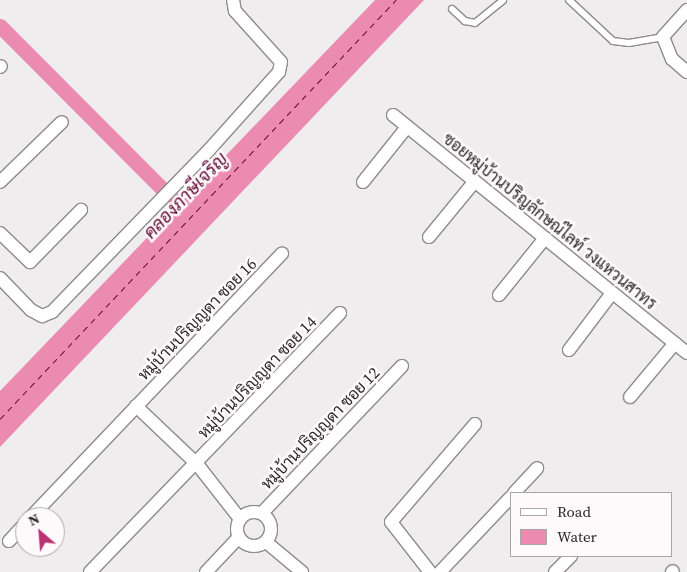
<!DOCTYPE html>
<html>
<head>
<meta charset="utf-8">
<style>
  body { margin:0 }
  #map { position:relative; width:687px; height:572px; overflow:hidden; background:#f0edee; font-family:"Source Serif 4",Sarabun,serif }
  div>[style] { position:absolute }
  .water>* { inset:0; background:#ec8bb0 }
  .canal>* { height:15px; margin:-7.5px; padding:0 7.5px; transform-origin:7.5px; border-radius:7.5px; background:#ec8bb0 }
  .ferry>* { height:1px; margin-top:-0.5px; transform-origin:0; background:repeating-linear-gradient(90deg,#600835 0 6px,transparent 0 11px) }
  .roads { filter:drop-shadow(1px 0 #8e8b8c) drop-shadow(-1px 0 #8e8b8c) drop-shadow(0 1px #8e8b8c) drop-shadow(0 -1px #8e8b8c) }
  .service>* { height:6px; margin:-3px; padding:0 3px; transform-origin:3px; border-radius:3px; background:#fff }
  .minor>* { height:12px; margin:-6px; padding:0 6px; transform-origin:6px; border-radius:6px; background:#fff }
  .minor>.ring { margin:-6px; padding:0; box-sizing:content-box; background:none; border:12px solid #fff; border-radius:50% }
  span { translate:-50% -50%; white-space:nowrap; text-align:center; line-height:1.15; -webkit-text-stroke:5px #fefafb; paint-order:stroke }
  .street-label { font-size:16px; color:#292828 }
  .water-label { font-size:18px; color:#600835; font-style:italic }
  .legend { position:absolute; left:510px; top:492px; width:162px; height:65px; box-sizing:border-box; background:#fefafb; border:1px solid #a9a6a7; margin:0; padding:6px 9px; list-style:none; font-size:15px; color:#292828 }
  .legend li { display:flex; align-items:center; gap:10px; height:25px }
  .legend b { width:25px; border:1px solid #a9a6a7 }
  .north { position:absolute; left:15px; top:507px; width:50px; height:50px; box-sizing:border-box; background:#fefafb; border:1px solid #a9a6a7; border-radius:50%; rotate:333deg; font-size:14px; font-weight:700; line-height:20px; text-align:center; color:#292828 }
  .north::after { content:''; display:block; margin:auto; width:18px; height:22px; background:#bb3372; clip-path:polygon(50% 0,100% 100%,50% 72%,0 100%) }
</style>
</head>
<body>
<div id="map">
  <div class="water">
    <i style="clip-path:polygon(375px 0,424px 0,0 447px,0 391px)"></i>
  </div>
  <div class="canal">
    <i style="left:0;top:26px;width:271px;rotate:45.1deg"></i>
  </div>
  <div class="ferry">
    <i style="left:0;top:419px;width:577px;rotate:-46.62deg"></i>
  </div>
  <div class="roads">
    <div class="service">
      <i style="left:569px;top:0;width:60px;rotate:43deg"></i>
      <i style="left:613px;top:41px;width:16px;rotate:7deg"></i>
      <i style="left:629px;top:43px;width:35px;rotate:-10deg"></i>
      <i style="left:452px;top:9px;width:18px;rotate:43deg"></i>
      <i style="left:465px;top:21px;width:10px;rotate:11deg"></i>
      <i style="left:475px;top:23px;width:36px;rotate:-39deg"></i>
    </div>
    <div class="minor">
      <i style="left:687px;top:10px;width:36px;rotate:132deg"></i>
      <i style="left:663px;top:37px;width:24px;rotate:68deg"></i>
      <i style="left:672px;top:59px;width:20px;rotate:41deg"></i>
      <i style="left:0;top:67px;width:1px;rotate:-45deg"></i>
      <i style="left:393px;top:115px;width:378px;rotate:39deg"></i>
      <i style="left:0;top:182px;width:86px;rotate:-44.1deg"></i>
      <i style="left:363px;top:182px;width:70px;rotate:-51.3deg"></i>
      <i style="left:0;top:233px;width:42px;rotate:44deg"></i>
      <i style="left:30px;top:262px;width:73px;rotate:-45.6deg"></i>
      <i style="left:429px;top:237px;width:72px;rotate:-50.6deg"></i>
      <i style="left:0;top:278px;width:45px;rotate:45.9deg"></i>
      <i style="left:31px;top:310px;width:13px;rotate:29deg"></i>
      <i style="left:42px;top:316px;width:11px;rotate:-22deg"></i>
      <i style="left:52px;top:312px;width:226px;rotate:-45.9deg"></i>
      <i style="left:209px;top:150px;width:105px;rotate:-48.1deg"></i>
      <i style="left:279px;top:72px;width:10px;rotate:-79deg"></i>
      <i style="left:281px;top:62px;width:69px;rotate:-132deg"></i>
      <i style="left:235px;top:11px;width:11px;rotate:-100deg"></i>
      <i style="left:499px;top:295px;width:73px;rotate:-51.1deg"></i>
      <i style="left:569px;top:350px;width:71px;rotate:-53deg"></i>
      <i style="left:630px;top:397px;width:70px;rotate:-50.2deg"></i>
      <i style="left:136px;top:406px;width:84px;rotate:43.6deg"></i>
      <i style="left:197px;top:464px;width:70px;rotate:52deg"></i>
      <i style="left:514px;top:493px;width:34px;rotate:-47deg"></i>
      <i class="ring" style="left:237px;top:512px;width:22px;height:22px"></i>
      <i style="left:262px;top:513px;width:203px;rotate:-46.4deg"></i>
      <i style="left:31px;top:517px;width:364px;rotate:-46.4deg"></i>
      <i style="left:9px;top:541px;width:23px;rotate:-47deg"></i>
      <i style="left:266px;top:542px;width:47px;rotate:39.8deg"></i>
      <i style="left:90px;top:572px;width:360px;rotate:-46deg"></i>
      <i style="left:206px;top:572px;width:48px;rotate:-46.7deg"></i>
      <i style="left:430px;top:572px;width:63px;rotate:-128deg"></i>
      <i style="left:391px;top:522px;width:129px;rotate:-49.4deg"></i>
      <i style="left:440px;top:572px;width:103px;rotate:-46.6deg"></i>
      <i style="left:555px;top:572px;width:23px;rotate:-45deg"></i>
      <i style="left:672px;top:572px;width:1px;rotate:-45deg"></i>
    </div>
  </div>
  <div class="street-label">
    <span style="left:550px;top:221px;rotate:39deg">ซอยหมู่บ้านปริญลักษณ์ไลท์ วงแหวนสาทร</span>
    <span style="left:197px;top:319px;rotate:-46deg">หมู่บ้านปริญญดา ซอย 16</span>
    <span style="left:257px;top:377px;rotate:-46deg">หมู่บ้านปริญญดา ซอย 14</span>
    <span style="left:320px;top:428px;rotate:-46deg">หมู่บ้านปริญญดา ซอย 12</span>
  </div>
  <div class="water-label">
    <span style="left:186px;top:196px;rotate:-46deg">คลองภาษีเจริญ</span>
  </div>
  <ul class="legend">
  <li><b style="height:6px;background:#fff"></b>Road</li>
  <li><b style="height:14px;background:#ec8bb0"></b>Water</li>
  </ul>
  <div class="north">N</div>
</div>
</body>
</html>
